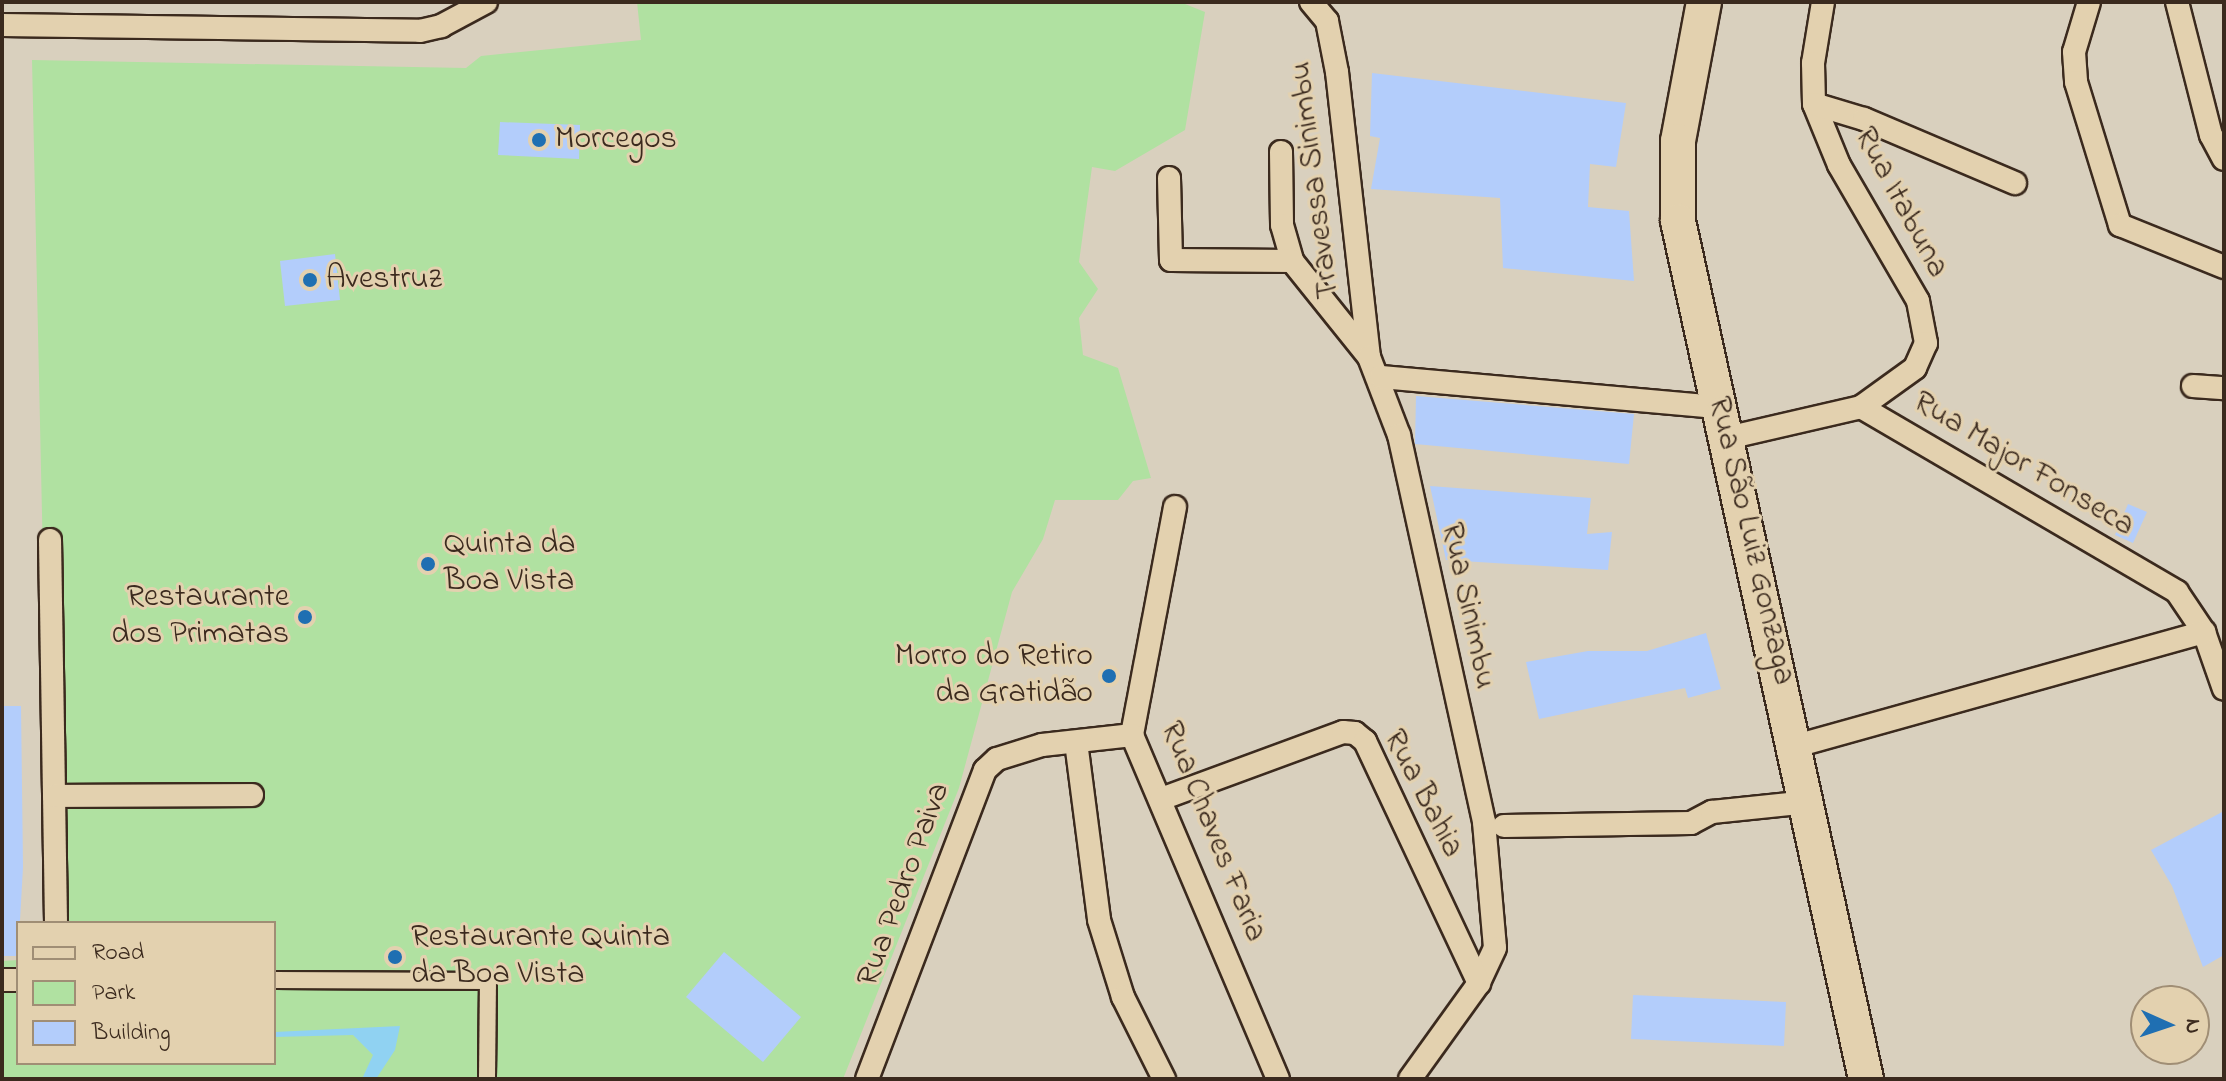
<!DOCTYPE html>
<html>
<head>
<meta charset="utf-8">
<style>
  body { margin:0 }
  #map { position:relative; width:2226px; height:1081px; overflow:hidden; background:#d9d0be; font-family:"Indie Flower",sans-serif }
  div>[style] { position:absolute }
  .green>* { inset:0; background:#b0e1a1 }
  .water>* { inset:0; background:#90d2f2 }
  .building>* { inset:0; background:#b3cdfb }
  .roads { filter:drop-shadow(2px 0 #3b2a1e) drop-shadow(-2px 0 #3b2a1e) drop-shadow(0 2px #3b2a1e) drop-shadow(0 -2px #3b2a1e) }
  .pedestrian>* { height:16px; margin:-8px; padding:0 8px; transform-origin:8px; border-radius:8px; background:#e3d1af }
  .minor>* { height:22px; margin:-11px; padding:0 11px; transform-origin:11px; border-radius:11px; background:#e3d1af }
  .primary>* { height:34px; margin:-17px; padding:0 17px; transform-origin:17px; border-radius:17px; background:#e3d1af }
  .dots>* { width:22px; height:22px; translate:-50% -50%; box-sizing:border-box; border:4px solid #e3d1af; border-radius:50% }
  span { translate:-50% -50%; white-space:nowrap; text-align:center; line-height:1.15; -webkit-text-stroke:6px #e3d1af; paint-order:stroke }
  .poi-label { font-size:32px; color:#3b2a1e }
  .left { translate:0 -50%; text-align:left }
  .right { translate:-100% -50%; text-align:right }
  .street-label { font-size:32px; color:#3b2a1e }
  .frame { position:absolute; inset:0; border:4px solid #3b2a1e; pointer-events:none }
  .legend { position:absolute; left:16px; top:921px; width:260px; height:144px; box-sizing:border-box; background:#e3d1af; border:2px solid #a08e75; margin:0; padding:10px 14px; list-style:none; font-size:24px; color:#3b2a1e }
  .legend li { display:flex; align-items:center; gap:16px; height:40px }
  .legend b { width:40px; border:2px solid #a08e75 }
  .north { position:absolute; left:2130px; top:985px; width:80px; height:80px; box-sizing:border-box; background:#e3d1af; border:2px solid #a08e75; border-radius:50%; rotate:93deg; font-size:22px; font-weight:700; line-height:32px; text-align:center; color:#3b2a1e }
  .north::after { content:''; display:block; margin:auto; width:28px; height:36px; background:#1f6fb2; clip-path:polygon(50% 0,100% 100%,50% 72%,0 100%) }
</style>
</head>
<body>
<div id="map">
  <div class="green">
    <i style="clip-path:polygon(637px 2px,1180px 2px,1205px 12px,1185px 130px,1115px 171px,1092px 167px,1079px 262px,1098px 289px,1079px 318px,1083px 355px,1118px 368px,1151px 478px,1133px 481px,1118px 500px,1055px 500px,1043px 539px,1012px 592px,959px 788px,843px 1079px,2px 1079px,2px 961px,18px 960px,18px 1063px,274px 1063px,274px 923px,51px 923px,32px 60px,466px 68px,481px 56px,641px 40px)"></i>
  </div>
  <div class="water">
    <i style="clip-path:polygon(400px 1026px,395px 1050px,376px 1079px,362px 1079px,373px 1055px,353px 1035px,274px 1037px,274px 1032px)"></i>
  </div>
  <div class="building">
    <i style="clip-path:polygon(1372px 73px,1626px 103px,1616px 167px,1590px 164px,1588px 207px,1629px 211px,1634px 281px,1503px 268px,1500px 198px,1371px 189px,1380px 138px,1370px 136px)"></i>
    <i style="clip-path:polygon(500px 122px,580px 125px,579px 159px,498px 155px)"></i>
    <i style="clip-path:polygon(335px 254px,340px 300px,285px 306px,280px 261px)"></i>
    <i style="clip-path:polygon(1416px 396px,1634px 414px,1629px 464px,1415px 444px)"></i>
    <i style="clip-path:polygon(1430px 486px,1591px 498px,1587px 534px,1612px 532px,1608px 570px,1446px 560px)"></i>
    <i style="clip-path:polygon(2128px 504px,2147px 512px,2133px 543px,2115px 535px)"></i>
    <i style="clip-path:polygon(1706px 633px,1721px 689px,1688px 698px,1685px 688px,1539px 719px,1526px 662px,1588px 651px,1647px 651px)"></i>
    <i style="clip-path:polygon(2px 706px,21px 706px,23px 867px,18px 956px,2px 956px)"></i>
    <i style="clip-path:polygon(2224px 811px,2224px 955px,2203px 967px,2172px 886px,2151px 850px)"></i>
    <i style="clip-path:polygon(724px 952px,801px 1017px,763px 1062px,686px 997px)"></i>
    <i style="clip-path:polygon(1633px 995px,1786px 1002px,1784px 1046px,1631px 1039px)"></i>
  </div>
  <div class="roads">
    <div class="pedestrian">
      <i style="left:274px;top:980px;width:214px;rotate:0.3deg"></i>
      <i style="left:488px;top:981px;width:98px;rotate:90.6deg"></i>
    </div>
    <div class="minor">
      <i style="left:1311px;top:2px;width:25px;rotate:50deg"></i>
      <i style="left:1327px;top:21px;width:52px;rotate:78.9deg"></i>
      <i style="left:1337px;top:72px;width:286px;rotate:83.6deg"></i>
      <i style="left:1823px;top:2px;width:62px;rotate:99.3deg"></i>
      <i style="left:1813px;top:63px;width:41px;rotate:88.6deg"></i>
      <i style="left:1814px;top:104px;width:66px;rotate:67.7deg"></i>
      <i style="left:1839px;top:165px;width:157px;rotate:59.8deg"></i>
      <i style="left:1918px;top:301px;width:43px;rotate:79.2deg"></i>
      <i style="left:1926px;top:343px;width:27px;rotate:114deg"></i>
      <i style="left:1915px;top:368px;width:67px;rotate:144.2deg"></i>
      <i style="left:2089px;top:2px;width:52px;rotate:106.7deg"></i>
      <i style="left:2074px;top:52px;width:30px;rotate:86deg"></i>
      <i style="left:2076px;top:82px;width:150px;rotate:72.9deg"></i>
      <i style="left:2120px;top:225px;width:112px;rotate:22deg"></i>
      <i style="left:2177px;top:2px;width:137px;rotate:75.7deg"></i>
      <i style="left:2211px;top:135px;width:27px;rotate:62deg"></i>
      <i style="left:2px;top:25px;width:418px;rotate:0.8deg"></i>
      <i style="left:420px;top:31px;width:22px;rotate:-13deg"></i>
      <i style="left:441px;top:26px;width:51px;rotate:-28.1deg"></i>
      <i style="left:1814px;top:104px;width:52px;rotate:16.7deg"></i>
      <i style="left:1864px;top:119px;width:164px;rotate:23deg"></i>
      <i style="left:1281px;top:152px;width:73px;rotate:89.2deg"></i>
      <i style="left:1282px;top:225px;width:37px;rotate:74deg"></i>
      <i style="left:1292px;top:261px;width:123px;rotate:51.3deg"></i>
      <i style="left:1369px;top:357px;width:84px;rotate:69deg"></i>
      <i style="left:1399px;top:435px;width:396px;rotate:77.6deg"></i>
      <i style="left:1484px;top:822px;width:126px;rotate:85deg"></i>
      <i style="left:1495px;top:948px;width:38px;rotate:115deg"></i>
      <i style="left:1479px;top:983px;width:118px;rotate:125.7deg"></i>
      <i style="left:1169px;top:178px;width:82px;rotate:88.6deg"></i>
      <i style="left:1171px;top:260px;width:121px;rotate:0.5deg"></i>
      <i style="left:1381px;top:377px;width:340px;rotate:5.1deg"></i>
      <i style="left:2193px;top:386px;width:31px;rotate:4deg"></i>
      <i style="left:1727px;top:438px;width:138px;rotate:-13deg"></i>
      <i style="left:1861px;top:407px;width:366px;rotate:30.3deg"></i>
      <i style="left:2177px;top:592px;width:48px;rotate:56deg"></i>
      <i style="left:2204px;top:632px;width:60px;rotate:70.7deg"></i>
      <i style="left:1175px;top:507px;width:232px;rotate:100.7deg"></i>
      <i style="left:1132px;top:735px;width:374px;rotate:67deg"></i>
      <i style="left:50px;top:540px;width:383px;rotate:89.1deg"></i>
      <i style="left:1076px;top:742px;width:179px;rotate:82.6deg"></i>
      <i style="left:1099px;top:920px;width:81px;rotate:72.7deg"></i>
      <i style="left:1123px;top:997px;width:92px;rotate:63.4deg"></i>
      <i style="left:1796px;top:746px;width:424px;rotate:-15.6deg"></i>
      <i style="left:54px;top:796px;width:198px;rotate:-0.3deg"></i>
      <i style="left:1161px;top:799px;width:194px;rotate:-20.2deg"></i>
      <i style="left:1343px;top:732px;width:12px;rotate:5deg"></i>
      <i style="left:1355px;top:733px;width:13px;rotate:39deg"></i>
      <i style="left:1365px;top:741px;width:268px;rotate:64.8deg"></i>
      <i style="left:1504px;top:826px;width:187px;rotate:-0.9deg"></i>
      <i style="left:1691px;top:823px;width:24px;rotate:-28deg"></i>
      <i style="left:1712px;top:812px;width:97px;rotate:-5.9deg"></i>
      <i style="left:2px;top:980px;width:16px"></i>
      <i style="left:867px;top:1079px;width:331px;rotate:-69.1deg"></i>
      <i style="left:985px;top:770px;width:16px;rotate:-43deg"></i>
      <i style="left:997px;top:759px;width:47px;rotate:-17.3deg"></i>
      <i style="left:1042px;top:745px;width:91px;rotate:-6.3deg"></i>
    </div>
    <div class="primary">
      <i style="left:1704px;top:2px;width:141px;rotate:100.6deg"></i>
      <i style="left:1678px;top:141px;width:80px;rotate:90deg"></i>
      <i style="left:1678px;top:221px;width:878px;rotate:77.64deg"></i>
    </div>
  </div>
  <div class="dots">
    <i style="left:539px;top:140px;background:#1f6fb2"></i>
    <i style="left:310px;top:280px;background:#1f6fb2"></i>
    <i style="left:428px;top:564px;background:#1f6fb2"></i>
    <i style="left:305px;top:617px;background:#1f6fb2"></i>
    <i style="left:1109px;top:676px;background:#1f6fb2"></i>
    <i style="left:395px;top:957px;background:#1f6fb2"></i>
  </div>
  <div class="poi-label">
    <span class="left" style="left:555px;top:140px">Morcegos</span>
    <span class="left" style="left:326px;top:280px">Avestruz</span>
    <span class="left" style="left:444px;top:564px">Quinta da<br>Boa Vista</span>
    <span class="right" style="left:289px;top:617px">Restaurante<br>dos Primatas</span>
    <span class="right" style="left:1093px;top:676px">Morro do Retiro<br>da Gratidão</span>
    <span class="left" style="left:411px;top:957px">Restaurante Quinta<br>da Boa Vista</span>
  </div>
  <div class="street-label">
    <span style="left:1316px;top:180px;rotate:-97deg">Travessa Sinimbu</span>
    <span style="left:1900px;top:203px;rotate:62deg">Rua Itabuna</span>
    <span style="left:2023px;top:465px;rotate:31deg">Rua Major Fonseca</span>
    <span style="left:1750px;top:541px;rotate:77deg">Rua São Luiz Gonzaga</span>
    <span style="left:1467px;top:606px;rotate:78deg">Rua Sinimbu</span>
    <span style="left:1422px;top:794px;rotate:63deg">Rua Bahia</span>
    <span style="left:1212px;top:832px;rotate:68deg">Rua Chaves Faria</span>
    <span style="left:905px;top:885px;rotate:-70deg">Rua Pedro Paiva</span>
  </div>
  <div class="frame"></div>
  <ul class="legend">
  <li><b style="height:10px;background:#e3d1af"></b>Road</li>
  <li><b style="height:22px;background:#b0e1a1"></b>Park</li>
  <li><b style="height:22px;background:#b3cdfb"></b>Building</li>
  </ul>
  <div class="north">N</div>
</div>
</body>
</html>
